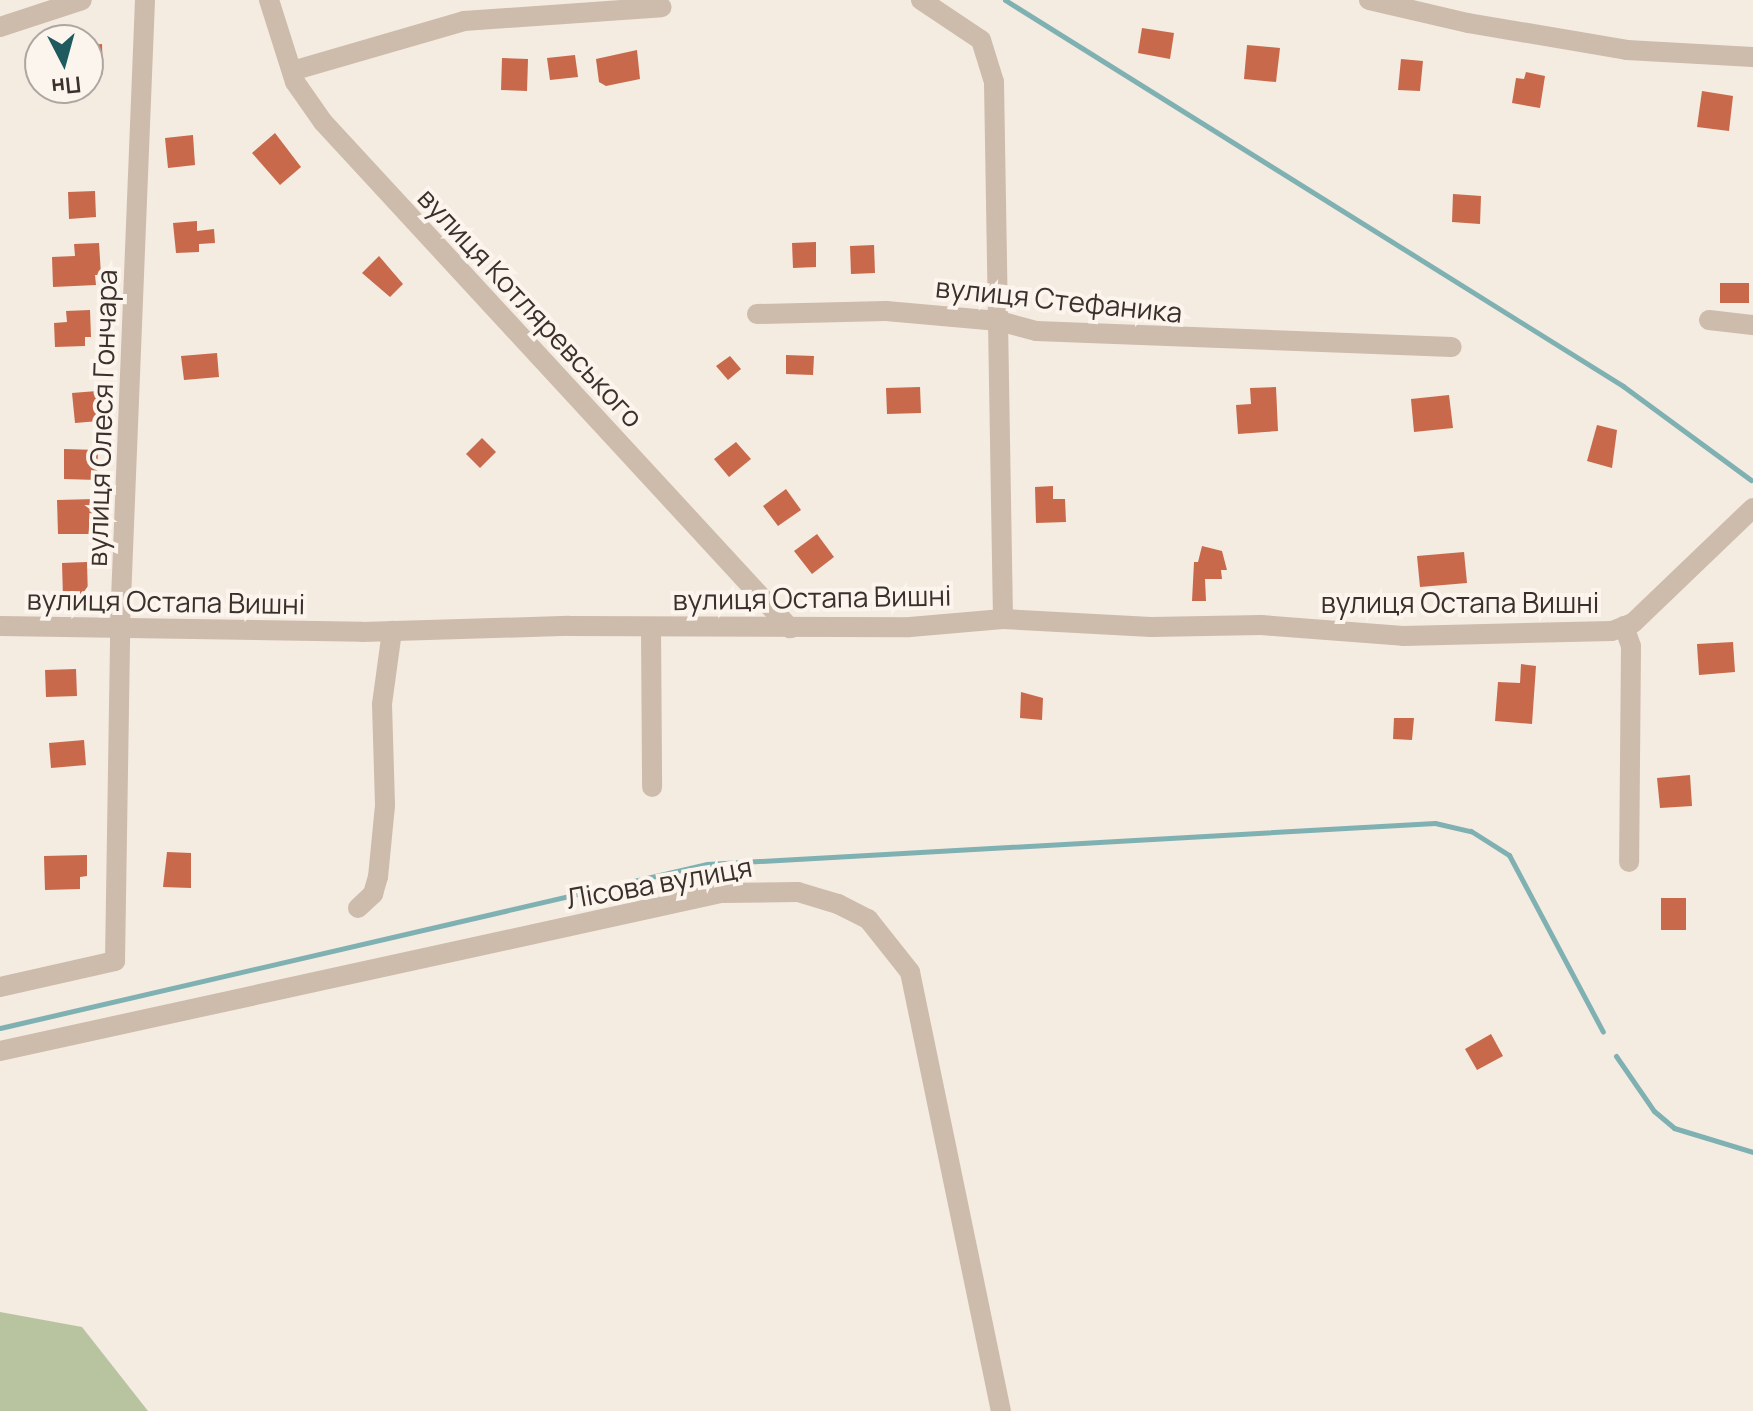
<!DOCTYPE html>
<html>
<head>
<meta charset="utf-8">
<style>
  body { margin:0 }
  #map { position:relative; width:1753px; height:1411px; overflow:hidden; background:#f4ebe1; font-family:Manrope,sans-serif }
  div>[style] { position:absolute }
  .green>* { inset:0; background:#b8c4a0 }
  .stream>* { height:5px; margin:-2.5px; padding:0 2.5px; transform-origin:2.5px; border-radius:2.5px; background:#7fb0b2 }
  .building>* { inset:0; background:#c8694b }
  .minor>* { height:20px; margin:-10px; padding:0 10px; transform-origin:10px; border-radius:10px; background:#cdbbac }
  span { translate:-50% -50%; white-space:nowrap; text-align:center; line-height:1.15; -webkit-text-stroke:8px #fbf5ee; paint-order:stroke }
  .street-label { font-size:28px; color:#3b302b }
  .north { position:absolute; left:24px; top:24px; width:80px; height:80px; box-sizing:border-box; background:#fbf5ee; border:2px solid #aea6a0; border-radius:50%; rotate:174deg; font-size:22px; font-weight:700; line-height:32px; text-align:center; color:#3b302b }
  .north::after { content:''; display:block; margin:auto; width:28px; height:36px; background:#1f5a5e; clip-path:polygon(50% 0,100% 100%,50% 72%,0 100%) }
</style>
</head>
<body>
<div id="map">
  <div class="green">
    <i style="clip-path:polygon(0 1312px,82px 1327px,148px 1411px,0 1411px)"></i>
  </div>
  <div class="stream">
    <i style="left:1005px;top:0;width:729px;rotate:31.99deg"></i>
    <i style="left:1623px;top:386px;width:159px;rotate:36.3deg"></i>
    <i style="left:0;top:1028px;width:726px;rotate:-13.06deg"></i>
    <i style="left:707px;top:864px;width:729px;rotate:-3.22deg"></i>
    <i style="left:1435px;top:823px;width:37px;rotate:13deg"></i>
    <i style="left:1471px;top:831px;width:45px;rotate:32.3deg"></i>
    <i style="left:1509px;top:855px;width:200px;rotate:62deg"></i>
    <i style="left:1616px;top:1056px;width:67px;rotate:55.4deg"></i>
    <i style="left:1654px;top:1111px;width:26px;rotate:40deg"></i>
    <i style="left:1674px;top:1128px;width:83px;rotate:16.9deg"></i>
  </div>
  <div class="building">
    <i style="clip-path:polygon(1142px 28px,1174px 33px,1170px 59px,1138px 53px)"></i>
    <i style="clip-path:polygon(102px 44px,103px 74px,88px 75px,88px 45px)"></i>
    <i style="clip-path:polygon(1247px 45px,1280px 48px,1276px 82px,1244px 79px)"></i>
    <i style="clip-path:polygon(637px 50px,640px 79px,606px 86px,599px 82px,596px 59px)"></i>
    <i style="clip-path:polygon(575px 55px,578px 77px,550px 80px,547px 58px)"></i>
    <i style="clip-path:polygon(502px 58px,528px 59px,527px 91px,501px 90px)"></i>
    <i style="clip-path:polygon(1401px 59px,1423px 61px,1420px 91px,1398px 90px)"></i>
    <i style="clip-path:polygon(1526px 72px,1545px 76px,1540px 108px,1512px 103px,1516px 78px,1524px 79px)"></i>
    <i style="clip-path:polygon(1702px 91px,1733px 96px,1729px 131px,1697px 127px)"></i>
    <i style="clip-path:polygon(275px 133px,301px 167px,280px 185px,252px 153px)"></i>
    <i style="clip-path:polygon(193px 135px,195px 165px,168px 168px,165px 138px)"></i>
    <i style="clip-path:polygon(95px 191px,96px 217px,69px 219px,68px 192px)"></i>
    <i style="clip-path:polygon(1453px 194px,1481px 196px,1480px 224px,1452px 222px)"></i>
    <i style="clip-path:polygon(197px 221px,197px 231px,214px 229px,215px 243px,199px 244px,199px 252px,176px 253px,173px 223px)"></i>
    <i style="clip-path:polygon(816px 242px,816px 267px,793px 268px,792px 243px)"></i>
    <i style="clip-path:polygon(99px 243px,101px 275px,95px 275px,96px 285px,53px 287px,52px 257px,75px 256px,74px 244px)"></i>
    <i style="clip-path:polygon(874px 245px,875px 273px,851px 274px,850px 246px)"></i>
    <i style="clip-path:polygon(379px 256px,403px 284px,390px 297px,362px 273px)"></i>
    <i style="clip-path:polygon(1720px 283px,1749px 283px,1749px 303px,1720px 303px)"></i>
    <i style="clip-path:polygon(90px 310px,91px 337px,85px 337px,85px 346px,55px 347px,54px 323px,67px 322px,66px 311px)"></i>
    <i style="clip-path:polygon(217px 353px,219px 377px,184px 380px,181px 356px)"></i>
    <i style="clip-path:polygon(786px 355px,814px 356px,813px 375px,786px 374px)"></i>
    <i style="clip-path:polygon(730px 356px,741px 369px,728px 380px,716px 366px)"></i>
    <i style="clip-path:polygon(920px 387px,921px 413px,887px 414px,886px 388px)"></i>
    <i style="clip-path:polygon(1276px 387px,1278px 431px,1238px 434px,1236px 405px,1251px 404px,1250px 388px)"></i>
    <i style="clip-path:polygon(97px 391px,99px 421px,75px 423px,72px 393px)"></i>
    <i style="clip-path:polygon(1449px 395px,1453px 428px,1414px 432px,1411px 399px)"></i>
    <i style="clip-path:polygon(1597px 425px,1617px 430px,1612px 468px,1587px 461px)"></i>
    <i style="clip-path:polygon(482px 438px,496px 452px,480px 468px,466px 454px)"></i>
    <i style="clip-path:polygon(736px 442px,751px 459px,729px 477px,714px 459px)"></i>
    <i style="clip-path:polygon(64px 449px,98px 450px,97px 480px,64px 479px)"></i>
    <i style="clip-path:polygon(1053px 486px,1053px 499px,1065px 499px,1066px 522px,1036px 523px,1035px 487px)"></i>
    <i style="clip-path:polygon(786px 489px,801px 510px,778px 526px,763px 506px)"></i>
    <i style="clip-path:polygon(95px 499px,90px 534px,58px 534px,57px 500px)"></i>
    <i style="clip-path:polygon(817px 534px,834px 557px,812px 574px,794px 551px)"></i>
    <i style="clip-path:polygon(1202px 546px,1222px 551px,1227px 570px,1221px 570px,1222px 579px,1205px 579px,1206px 601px,1192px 601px,1194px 562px,1198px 562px)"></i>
    <i style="clip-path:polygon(1464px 552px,1467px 583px,1420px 587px,1417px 556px)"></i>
    <i style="clip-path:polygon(87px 562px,88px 598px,63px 598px,62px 563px)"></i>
    <i style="clip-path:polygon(1733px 642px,1735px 672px,1699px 675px,1697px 644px)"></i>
    <i style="clip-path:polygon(1521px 664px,1536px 666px,1532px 724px,1495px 721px,1498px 682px,1520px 683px)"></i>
    <i style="clip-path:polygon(76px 669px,77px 696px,46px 697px,45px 670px)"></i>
    <i style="clip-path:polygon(1021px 692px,1043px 698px,1042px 720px,1020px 718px)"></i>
    <i style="clip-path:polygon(1394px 718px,1414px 718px,1412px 740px,1393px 739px)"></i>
    <i style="clip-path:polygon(84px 740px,86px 765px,51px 768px,49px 743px)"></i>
    <i style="clip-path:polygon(1690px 775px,1692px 806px,1660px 808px,1657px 778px)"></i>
    <i style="clip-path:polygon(167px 852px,191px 853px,191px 888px,163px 887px)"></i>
    <i style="clip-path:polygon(87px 855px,87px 876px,80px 877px,80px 889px,45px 890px,44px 856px)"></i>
    <i style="clip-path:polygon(1661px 898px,1686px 898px,1686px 930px,1661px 930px)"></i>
    <i style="clip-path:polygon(1491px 1034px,1503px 1056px,1477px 1070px,1465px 1049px)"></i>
  </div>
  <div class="minor">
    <i style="left:269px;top:0;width:86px;rotate:72.4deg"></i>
    <i style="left:295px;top:82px;width:49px;rotate:55deg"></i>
    <i style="left:323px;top:122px;width:689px;rotate:47.3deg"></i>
    <i style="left:921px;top:0;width:72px;rotate:33.7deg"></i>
    <i style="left:981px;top:40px;width:44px;rotate:72.8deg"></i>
    <i style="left:994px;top:82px;width:537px;rotate:89.04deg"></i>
    <i style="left:1369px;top:0;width:102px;rotate:13.1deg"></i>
    <i style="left:1468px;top:23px;width:161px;rotate:9.6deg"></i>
    <i style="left:1627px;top:50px;width:126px;rotate:3.2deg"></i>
    <i style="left:0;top:27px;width:86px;rotate:-18.2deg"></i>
    <i style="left:292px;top:71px;width:179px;rotate:-16.2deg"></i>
    <i style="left:464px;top:21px;width:198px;rotate:-4deg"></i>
    <i style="left:757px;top:314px;width:129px;rotate:-1.3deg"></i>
    <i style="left:886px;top:311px;width:113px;rotate:5.1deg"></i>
    <i style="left:999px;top:321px;width:38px;rotate:15deg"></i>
    <i style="left:1036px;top:331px;width:416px;rotate:2.2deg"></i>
    <i style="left:1709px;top:320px;width:44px;rotate:6.5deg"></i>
    <i style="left:0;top:626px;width:362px;rotate:0.9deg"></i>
    <i style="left:362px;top:632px;width:207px;rotate:-1.7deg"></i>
    <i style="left:569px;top:626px;width:341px;rotate:0.2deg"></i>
    <i style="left:910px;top:627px;width:93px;rotate:-4.9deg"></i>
    <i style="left:1003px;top:619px;width:148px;rotate:3.1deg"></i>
    <i style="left:1151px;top:627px;width:110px;rotate:-1deg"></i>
    <i style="left:1261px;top:625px;width:142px;rotate:4.4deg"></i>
    <i style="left:1403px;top:636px;width:209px;rotate:-1.4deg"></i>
    <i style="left:1612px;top:631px;width:22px;rotate:-21deg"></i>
    <i style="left:1633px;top:623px;width:166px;rotate:-43.8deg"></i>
    <i style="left:1624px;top:626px;width:21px;rotate:71deg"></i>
    <i style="left:1631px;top:646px;width:216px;rotate:90.5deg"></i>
    <i style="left:651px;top:628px;width:159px;rotate:89.6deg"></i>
    <i style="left:358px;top:908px;width:21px;rotate:-43deg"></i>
    <i style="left:373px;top:894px;width:18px;rotate:-74deg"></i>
    <i style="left:378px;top:877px;width:72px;rotate:-84.4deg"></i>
    <i style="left:385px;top:805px;width:101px;rotate:-91.7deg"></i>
    <i style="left:382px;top:704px;width:74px;rotate:-82.2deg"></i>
    <i style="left:0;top:987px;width:118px;rotate:-12.7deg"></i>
    <i style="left:115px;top:961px;width:336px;rotate:-89.1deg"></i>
    <i style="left:120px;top:625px;width:625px;rotate:-87.71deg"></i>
    <i style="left:0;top:1051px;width:738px;rotate:-12.36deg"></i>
    <i style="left:721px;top:893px;width:77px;rotate:-0.7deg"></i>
    <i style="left:798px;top:892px;width:42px;rotate:16.7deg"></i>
    <i style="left:838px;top:904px;width:34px;rotate:27deg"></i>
    <i style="left:868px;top:919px;width:68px;rotate:51.6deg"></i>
    <i style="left:910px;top:972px;width:448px;rotate:78.3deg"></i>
  </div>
  <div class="street-label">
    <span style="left:1059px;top:299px;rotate:6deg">вулиця Стефаника</span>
    <span style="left:531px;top:307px;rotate:47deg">вулиця Котляревського</span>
    <span style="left:101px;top:418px;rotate:-88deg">вулиця Олеся Гончара</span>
    <span style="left:812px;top:597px;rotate:-1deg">вулиця Остапа Вишні</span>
    <span style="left:166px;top:601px;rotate:1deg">вулиця Остапа Вишні</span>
    <span style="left:1460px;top:602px">вулиця Остапа Вишні</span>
    <span style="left:659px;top:882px;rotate:-10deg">Лісова вулиця</span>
  </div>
  <div class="north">Пн</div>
</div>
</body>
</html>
